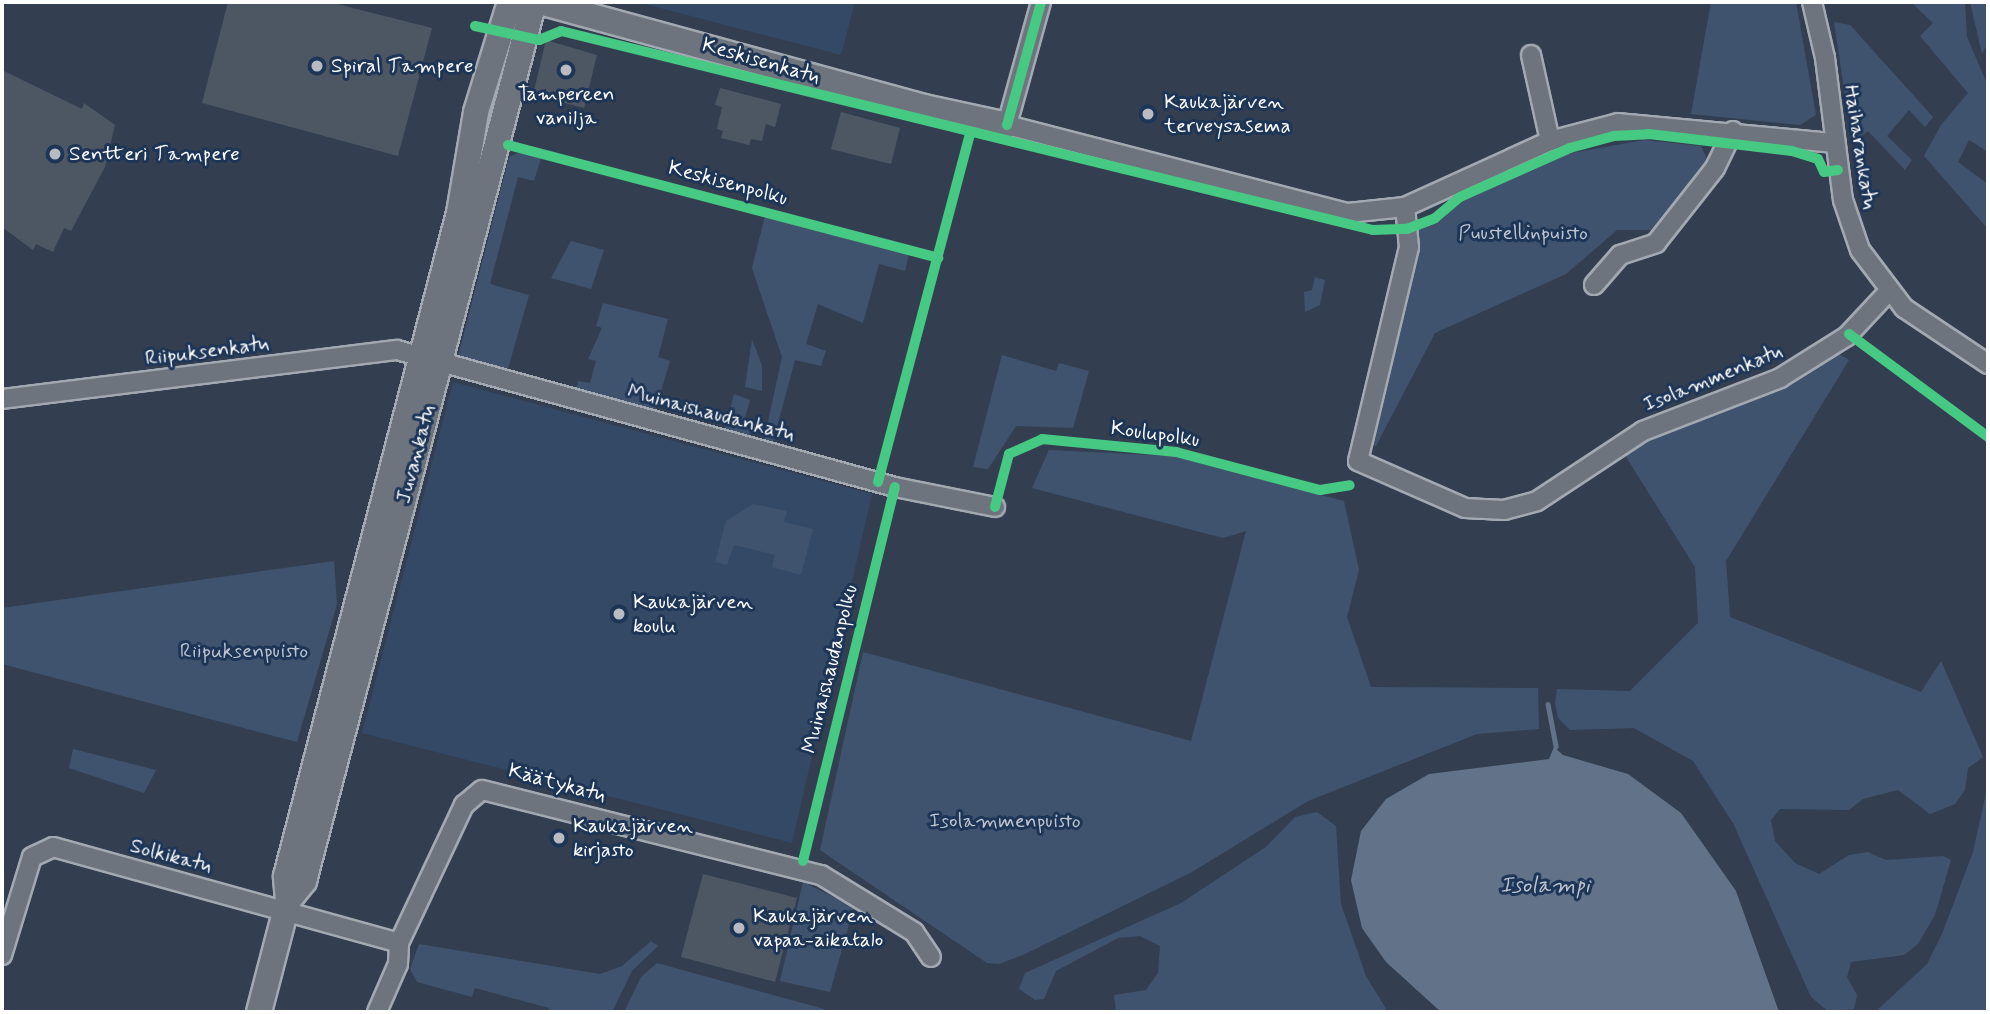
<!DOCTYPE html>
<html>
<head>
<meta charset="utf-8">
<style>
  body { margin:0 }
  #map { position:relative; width:1990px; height:1014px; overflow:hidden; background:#333f51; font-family:Mynerve,sans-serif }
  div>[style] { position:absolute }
  .built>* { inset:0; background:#344965 }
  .green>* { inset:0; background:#40536e }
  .water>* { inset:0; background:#627389 }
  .stream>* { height:4.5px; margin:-2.25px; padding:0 2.25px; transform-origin:2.25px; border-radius:2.25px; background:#627389 }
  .building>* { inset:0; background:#4d5764 }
  .roads { filter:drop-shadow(2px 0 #a3a9b1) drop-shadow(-2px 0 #a3a9b1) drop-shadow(0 2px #a3a9b1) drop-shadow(0 -2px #a3a9b1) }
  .street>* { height:18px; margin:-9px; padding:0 9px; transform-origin:9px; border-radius:9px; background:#6e747e }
  .secondary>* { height:24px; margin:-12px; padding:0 12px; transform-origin:12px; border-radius:12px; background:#6e747e }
  .cycleway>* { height:10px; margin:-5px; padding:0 5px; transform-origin:5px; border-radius:5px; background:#46c982 }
  .dots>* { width:19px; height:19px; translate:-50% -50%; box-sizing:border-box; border:4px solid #1d3557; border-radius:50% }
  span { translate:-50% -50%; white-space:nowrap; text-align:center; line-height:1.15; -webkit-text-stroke:6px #1d3557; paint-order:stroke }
  .street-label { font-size:21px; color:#fff }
  .poi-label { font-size:21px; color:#fff }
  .left { translate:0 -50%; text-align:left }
  .park-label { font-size:21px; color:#bdc4ce }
  .water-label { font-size:23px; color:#bbc2cc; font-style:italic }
  .frame { position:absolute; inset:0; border:4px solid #fff; pointer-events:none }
</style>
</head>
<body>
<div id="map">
  <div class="built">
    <i style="clip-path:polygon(637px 2px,855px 2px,841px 55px)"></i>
    <i style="clip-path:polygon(453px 382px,872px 494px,792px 843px,362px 733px)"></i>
  </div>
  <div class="green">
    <i style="clip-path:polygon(1711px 2px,1796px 2px,1816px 115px,1800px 125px,1691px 114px)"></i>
    <i style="clip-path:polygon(1911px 2px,1965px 2px,1967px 37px,1988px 86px,1988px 152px,1969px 140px,1958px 162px,1988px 184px,1988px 229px,1924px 156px,1941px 125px,1968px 93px,1920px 36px,1933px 23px)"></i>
    <i style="clip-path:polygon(1970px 2px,1988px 2px,1988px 43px,1982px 54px)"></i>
    <i style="clip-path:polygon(1834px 22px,1850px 25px,1933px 117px,1925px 127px,1909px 110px,1887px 136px,1912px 160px,1905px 170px,1868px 131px,1852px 143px)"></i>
    <i style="clip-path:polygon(1644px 140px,1701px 146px,1708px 161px,1651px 230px,1617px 230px,1566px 274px,1435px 333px,1376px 446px,1367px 442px,1418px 254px,1416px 231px,1461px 200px,1561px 155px)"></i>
    <i style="clip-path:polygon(520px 152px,541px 158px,534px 181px,518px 177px,490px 284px,529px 295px,507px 372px,458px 357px,509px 157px)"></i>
    <i style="clip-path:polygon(765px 216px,909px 254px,905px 271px,879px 264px,863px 323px,818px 304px,806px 344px,826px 351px,821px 366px,795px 360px,773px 442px,764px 440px,782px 357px,752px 268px)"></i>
    <i style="clip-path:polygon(571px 241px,604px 250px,591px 289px,551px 278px)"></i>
    <i style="clip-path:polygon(1315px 277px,1325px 280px,1320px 305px,1305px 312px,1304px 292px,1312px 290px)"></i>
    <i style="clip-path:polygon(603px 303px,668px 319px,658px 357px,670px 361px,655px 412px,576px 391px,578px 381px,590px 383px,596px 361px,588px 359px,602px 328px,596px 326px)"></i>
    <i style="clip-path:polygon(752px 339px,762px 366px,762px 391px,745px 387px)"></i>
    <i style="clip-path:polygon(1839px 354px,1849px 360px,1726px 561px,1730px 617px,1921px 692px,1941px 661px,1983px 757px,1968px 768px,1965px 790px,1955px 804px,1930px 814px,1898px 790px,1863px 799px,1849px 810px,1780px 809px,1771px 820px,1775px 841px,1795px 863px,1819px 874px,1849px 855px,1868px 852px,1886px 860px,1943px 856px,1951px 860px,1935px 915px,1918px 944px,1904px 955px,1851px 962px,1847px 977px,1857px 995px,1854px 1009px,1829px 1012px,1811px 997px,1733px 823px,1693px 761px,1634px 728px,1570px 730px,1558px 718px,1555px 703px,1557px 689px,1630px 691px,1698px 623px,1695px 567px,1623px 452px,1678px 423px,1776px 388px)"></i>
    <i style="clip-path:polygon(1002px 355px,1056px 371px,1059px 363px,1089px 371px,1073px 428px,1016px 426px,988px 469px,973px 467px)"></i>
    <i style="clip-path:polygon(734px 394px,750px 400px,744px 421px,752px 423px,749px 436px,725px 430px)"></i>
    <i style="clip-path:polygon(1049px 450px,1172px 456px,1344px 501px,1359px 570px,1347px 617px,1371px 687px,1538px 688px,1539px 729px,1477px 734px,1308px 801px,1192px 872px,1025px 954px,999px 964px,987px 963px,820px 850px,863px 652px,1191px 741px,1246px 531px,1223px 538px,1032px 488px)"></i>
    <i style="clip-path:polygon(753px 504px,787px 511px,784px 522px,813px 529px,801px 575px,772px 567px,775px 555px,734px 545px,727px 565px,715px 562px,726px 521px)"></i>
    <i style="clip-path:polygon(334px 561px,337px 604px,297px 742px,2px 664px,2px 608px)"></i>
    <i style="clip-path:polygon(73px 749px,156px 770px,144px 793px,69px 768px)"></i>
    <i style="clip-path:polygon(1988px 784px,1988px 1012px,1875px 1012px,1927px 964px,1942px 934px,1973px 852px)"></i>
    <i style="clip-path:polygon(1317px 812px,1336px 826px,1341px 904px,1366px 976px,1388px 1012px,1116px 1012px,1114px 995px,1146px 990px,1158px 973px,1160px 946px,1140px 936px,1118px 938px,1056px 971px,1044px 999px,1035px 1000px,1019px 989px,1025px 973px,1181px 903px,1266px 847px,1295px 817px)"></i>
    <i style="clip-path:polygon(803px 882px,854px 907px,830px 992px,780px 981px)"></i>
    <i style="clip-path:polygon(651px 941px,658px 946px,632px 971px,612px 1012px,548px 1012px,549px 1008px,475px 988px,472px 997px,417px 982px,410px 969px,419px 944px,600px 974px,622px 966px)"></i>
    <i style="clip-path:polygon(657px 963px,824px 1009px,824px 1012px,624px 1012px,641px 977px)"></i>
  </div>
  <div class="water">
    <i style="clip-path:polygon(1554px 747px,1563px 755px,1628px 774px,1681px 813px,1736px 891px,1779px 1012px,1441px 1012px,1386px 962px,1362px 928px,1351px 880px,1361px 831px,1386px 799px,1429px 774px,1549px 759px)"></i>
  </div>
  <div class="stream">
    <i style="left:1548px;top:704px;width:43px;rotate:79.2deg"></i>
  </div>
  <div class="building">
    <i style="clip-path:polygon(228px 2px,329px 2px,432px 28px,398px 156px,202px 103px)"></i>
    <i style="clip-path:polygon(546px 40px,597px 55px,584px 108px,533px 95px)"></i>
    <i style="clip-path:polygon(2px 70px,82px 109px,84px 103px,115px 125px,105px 167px,71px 231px,64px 228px,53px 252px,36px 244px,33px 250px,2px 227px)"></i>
    <i style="clip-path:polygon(720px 88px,781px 104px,775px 127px,766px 124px,762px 141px,751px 139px,749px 145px,721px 138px,723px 131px,717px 129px,722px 107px,715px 105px)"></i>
    <i style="clip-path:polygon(841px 112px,900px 128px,891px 164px,831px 149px)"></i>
    <i style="clip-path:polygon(703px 874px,797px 898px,775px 982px,681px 957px)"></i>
  </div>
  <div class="roads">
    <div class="street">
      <i style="left:1041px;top:2px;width:128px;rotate:105.5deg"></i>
      <i style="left:1007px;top:125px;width:352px;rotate:14.5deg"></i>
      <i style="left:1348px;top:213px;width:57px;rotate:-6deg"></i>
      <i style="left:1405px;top:207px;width:159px;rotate:-24.5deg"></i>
      <i style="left:1550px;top:141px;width:70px;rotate:-14.8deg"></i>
      <i style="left:1618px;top:123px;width:217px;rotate:5.3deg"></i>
      <i style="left:1812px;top:2px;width:57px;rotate:76.9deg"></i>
      <i style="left:1825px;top:58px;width:143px;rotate:82.8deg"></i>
      <i style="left:1843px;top:200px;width:53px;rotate:71.2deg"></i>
      <i style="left:1860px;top:250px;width:73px;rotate:52.8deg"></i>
      <i style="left:1904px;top:308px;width:101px;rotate:33.7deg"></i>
      <i style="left:1531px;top:55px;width:88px;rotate:77.5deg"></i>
      <i style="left:1405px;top:207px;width:40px;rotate:84.3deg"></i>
      <i style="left:1409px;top:247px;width:220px;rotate:103.4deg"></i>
      <i style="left:1358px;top:461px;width:117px;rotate:23.7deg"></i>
      <i style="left:1465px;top:508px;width:39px;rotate:3deg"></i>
      <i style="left:1504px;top:510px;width:34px;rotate:-15deg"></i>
      <i style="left:1537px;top:501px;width:127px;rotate:-33.4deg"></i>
      <i style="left:1643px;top:431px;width:147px;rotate:-21.1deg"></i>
      <i style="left:1780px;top:378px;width:79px;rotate:-32.1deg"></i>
      <i style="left:1847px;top:336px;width:60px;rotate:-47deg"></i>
      <i style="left:1594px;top:285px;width:40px;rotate:-49deg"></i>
      <i style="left:1620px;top:255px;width:38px;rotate:-18deg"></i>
      <i style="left:1656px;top:243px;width:95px;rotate:-51.8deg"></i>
      <i style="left:1715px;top:168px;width:41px;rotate:-64.1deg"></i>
      <i style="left:2px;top:399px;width:398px;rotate:-7.1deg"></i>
      <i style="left:397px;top:350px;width:517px;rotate:15.38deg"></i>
      <i style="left:895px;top:487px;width:102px;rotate:11.3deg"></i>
      <i style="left:2px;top:955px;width:102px;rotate:-73deg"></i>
      <i style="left:32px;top:857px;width:23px;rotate:-25deg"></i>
      <i style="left:53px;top:847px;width:359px;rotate:15.5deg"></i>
      <i style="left:377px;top:1012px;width:52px;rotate:-66.4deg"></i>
      <i style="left:398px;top:964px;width:21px;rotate:-87deg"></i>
      <i style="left:399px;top:943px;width:153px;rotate:-64.8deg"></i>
      <i style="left:464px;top:805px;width:23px;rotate:-40deg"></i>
      <i style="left:482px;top:790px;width:349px;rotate:14.1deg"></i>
      <i style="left:821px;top:875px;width:109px;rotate:31.5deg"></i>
      <i style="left:914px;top:932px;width:30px;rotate:56deg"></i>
    </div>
    <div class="secondary">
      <i style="left:540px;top:2px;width:398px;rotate:15.3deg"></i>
      <i style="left:924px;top:107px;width:85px;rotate:12.2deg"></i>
      <i style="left:288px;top:901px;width:26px;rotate:-51deg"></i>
      <i style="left:304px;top:881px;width:909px;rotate:-75.34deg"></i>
      <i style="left:259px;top:1012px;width:115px;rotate:-75.4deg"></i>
      <i style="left:288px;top:901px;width:25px;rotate:-95deg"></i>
      <i style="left:286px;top:876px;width:685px;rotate:-75.38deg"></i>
      <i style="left:459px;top:213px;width:102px;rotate:-80.4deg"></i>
      <i style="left:476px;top:112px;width:115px;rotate:-72.8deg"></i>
    </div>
  </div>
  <div class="cycleway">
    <i style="left:475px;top:26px;width:66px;rotate:12.3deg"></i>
    <i style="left:539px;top:40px;width:24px;rotate:-22deg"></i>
    <i style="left:561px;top:31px;width:836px;rotate:13.77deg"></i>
    <i style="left:1373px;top:230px;width:34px;rotate:-2deg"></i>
    <i style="left:1407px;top:229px;width:30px;rotate:-21deg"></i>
    <i style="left:1435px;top:218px;width:33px;rotate:-40deg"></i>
    <i style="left:1460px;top:197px;width:120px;rotate:-24deg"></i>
    <i style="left:1570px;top:148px;width:46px;rotate:-15.3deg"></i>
    <i style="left:1614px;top:136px;width:35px;rotate:-3deg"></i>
    <i style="left:1649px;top:134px;width:144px;rotate:6.8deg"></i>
    <i style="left:1792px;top:151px;width:27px;rotate:17deg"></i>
    <i style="left:1818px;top:159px;width:14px;rotate:65deg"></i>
    <i style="left:1824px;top:172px;width:14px;rotate:-8deg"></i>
    <i style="left:1007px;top:125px;width:128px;rotate:-74.5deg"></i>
    <i style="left:508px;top:145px;width:445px;rotate:14.7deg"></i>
    <i style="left:1849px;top:334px;width:173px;rotate:36.5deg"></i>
    <i style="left:878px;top:482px;width:361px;rotate:-75.2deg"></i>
    <i style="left:995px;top:507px;width:55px;rotate:-75.2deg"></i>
    <i style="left:1009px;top:454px;width:36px;rotate:-24deg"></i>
    <i style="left:1042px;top:439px;width:135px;rotate:5.5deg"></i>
    <i style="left:1176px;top:452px;width:149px;rotate:14.8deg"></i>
    <i style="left:1320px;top:490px;width:30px;rotate:-9deg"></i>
    <i style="left:803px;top:861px;width:385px;rotate:-76.2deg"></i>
  </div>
  <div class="dots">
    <i style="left:317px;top:66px;background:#b8bcc2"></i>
    <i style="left:566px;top:70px;background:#b8bcc2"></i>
    <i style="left:1148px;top:114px;background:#b8bcc2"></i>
    <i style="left:55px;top:154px;background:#b8bcc2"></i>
    <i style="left:619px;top:614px;background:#b8bcc2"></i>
    <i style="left:559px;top:838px;background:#b8bcc2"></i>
    <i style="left:739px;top:928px;background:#b8bcc2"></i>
  </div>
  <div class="street-label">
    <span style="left:761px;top:61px;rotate:16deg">Keskisenkatu</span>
    <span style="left:1860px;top:147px;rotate:81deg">Haiharankatu</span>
    <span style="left:728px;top:183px;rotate:15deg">Keskisenpolku</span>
    <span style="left:207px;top:351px;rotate:-7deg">Riipuksenkatu</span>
    <span style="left:1713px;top:378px;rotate:-22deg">Isolammenkatu</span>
    <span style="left:711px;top:413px;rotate:15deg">Muinaishaudankatu</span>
    <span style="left:1155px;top:434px;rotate:8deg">Koulupolku</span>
    <span style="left:416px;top:454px;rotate:-75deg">Juvankatu</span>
    <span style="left:830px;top:669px;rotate:-76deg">Muinaishaudanpolku</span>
    <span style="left:557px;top:783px;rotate:15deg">Käätykatu</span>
    <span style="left:171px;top:856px;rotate:15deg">Solkikatu</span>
  </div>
  <div class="poi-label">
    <span class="left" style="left:331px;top:66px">Spiral Tampere</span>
    <span style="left:566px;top:106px">Tampereen<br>vanilja</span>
    <span class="left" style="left:1164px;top:114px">Kaukajärven<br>terveysasema</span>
    <span class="left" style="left:69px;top:154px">Sentteri Tampere</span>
    <span class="left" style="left:633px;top:614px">Kaukajärven<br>koulu</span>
    <span class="left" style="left:573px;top:838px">Kaukajärven<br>kirjasto</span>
    <span class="left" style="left:753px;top:928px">Kaukajärven<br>vapaa-aikatalo</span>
  </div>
  <div class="park-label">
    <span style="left:1523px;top:233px">Puustellinpuisto</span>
    <span style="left:244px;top:651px">Riipuksenpuisto</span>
    <span style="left:1005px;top:821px">Isolammenpuisto</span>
  </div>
  <div class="water-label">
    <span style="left:1545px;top:886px">Isolampi</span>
  </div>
  <div class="frame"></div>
</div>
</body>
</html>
